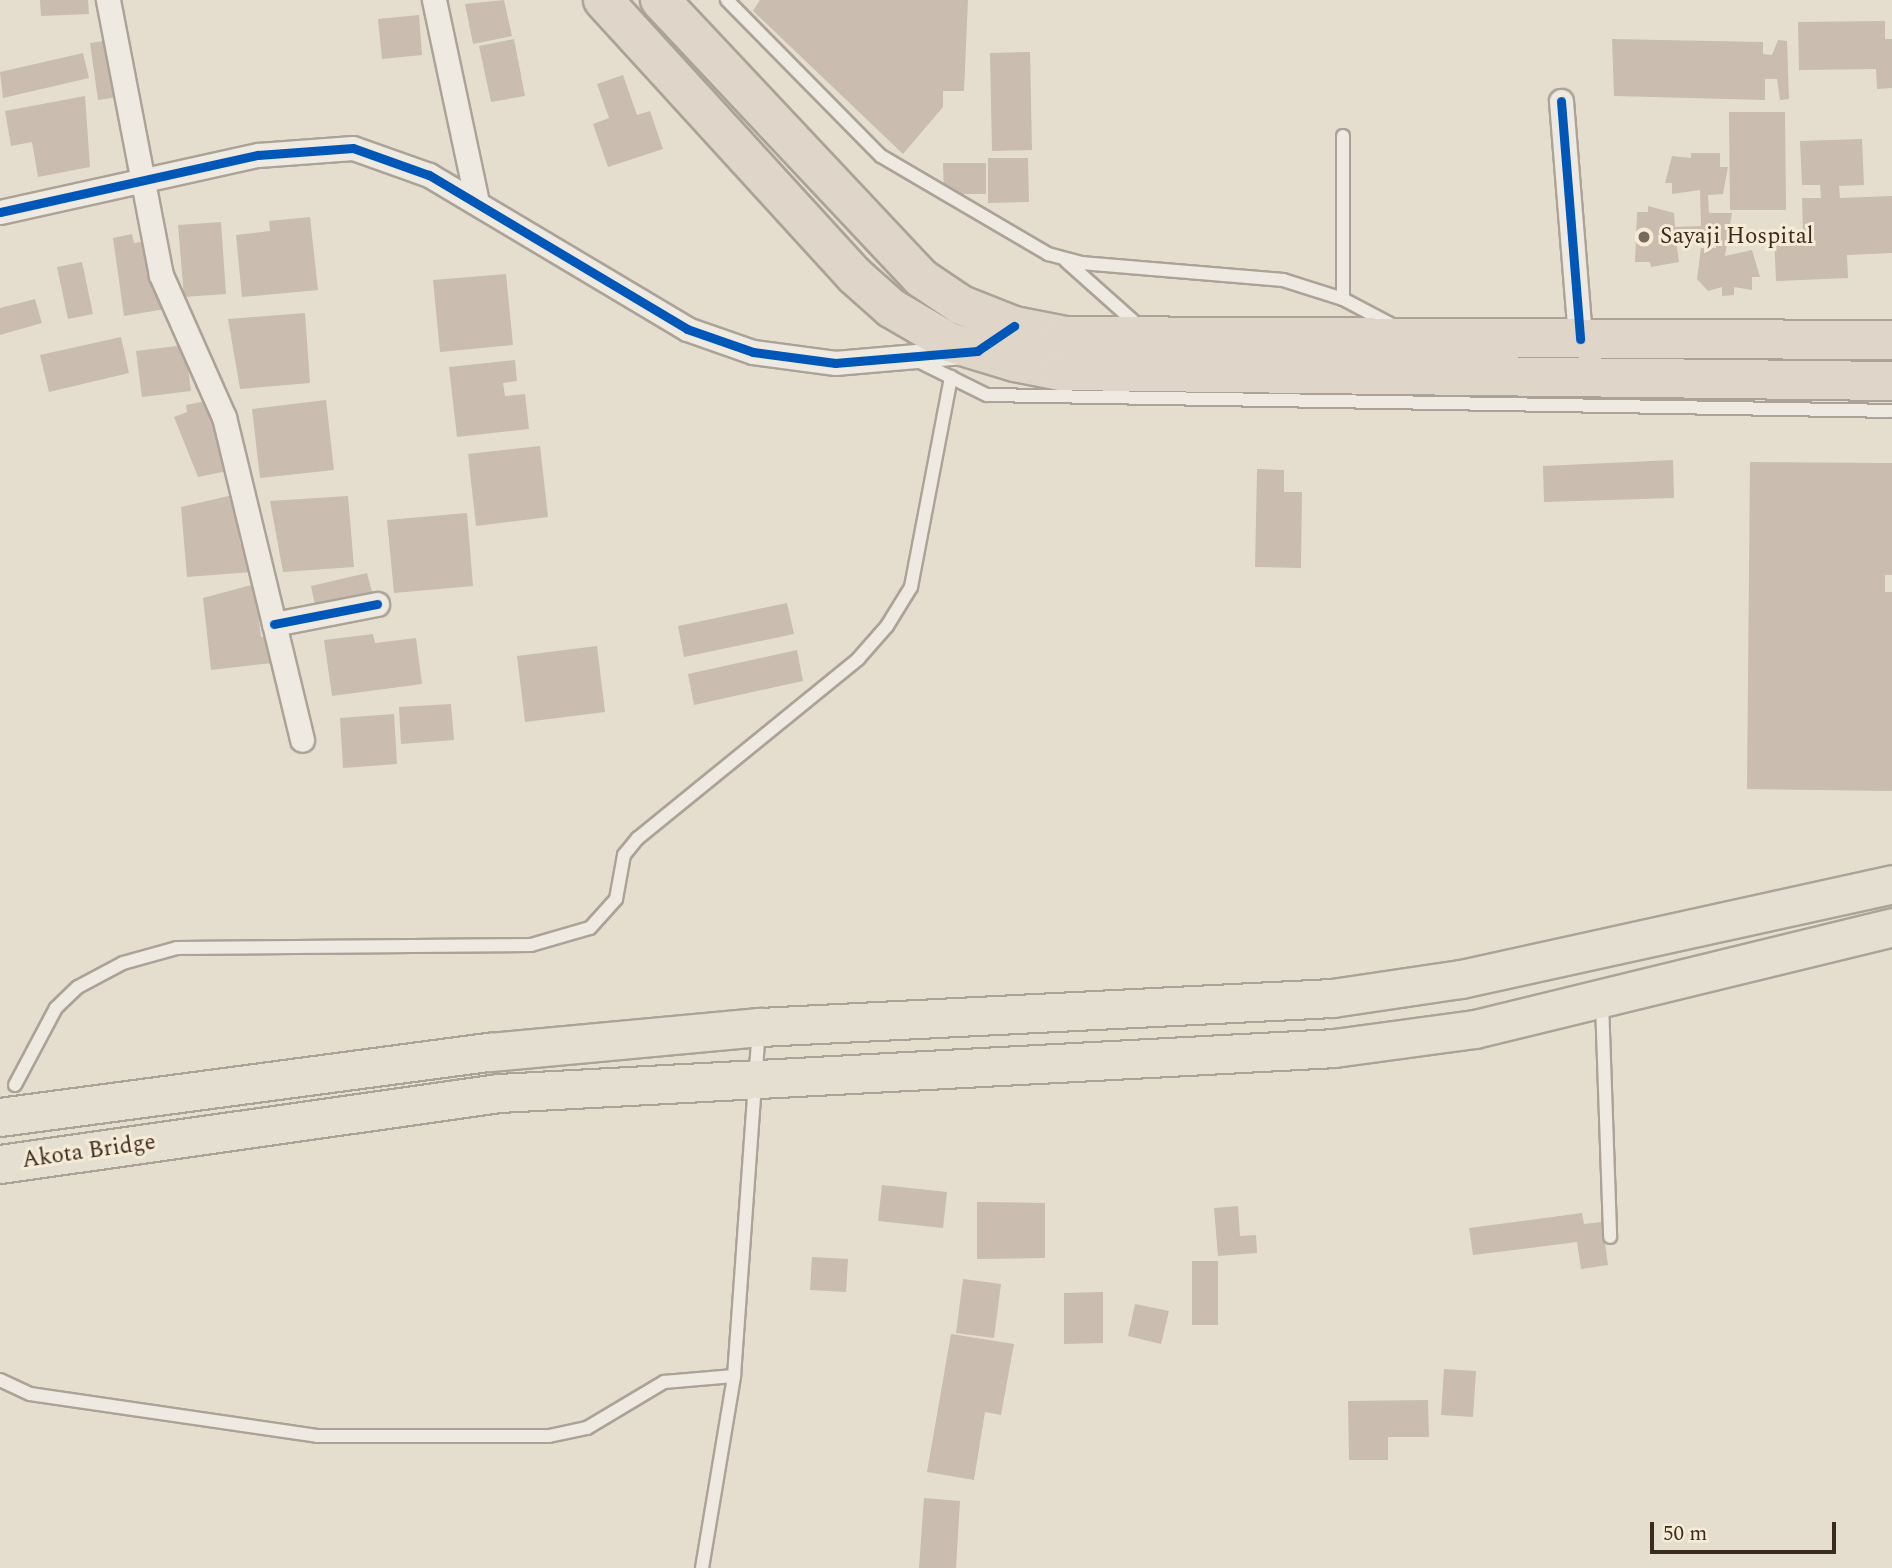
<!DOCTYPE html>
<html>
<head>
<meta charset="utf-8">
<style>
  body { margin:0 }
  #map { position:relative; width:1892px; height:1568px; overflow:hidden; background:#e5decf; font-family:Spectral,serif }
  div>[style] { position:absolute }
  .building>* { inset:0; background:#cabcaf }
  .roads { filter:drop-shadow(2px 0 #aba398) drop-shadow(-2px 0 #aba398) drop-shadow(0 2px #aba398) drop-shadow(0 -2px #aba398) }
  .service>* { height:12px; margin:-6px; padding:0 6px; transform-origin:6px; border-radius:6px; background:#eee9e1 }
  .minor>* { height:23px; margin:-11.5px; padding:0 11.5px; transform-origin:11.5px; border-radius:11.5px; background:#eee9e1 }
  .primary>* { height:37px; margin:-18.5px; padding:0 18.5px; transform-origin:18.5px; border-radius:18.5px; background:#e5dfd2 }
  .trunk>* { height:38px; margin:-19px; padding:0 19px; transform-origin:19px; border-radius:19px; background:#dfd6c9 }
  .cycleway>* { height:9px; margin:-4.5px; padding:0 4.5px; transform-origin:4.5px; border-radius:4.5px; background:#0057b8 }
  .dots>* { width:19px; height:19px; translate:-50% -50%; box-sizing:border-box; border:4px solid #f6ebd5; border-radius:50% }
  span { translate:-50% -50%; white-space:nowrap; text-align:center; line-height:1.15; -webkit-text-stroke:6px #f6ebd5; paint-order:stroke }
  .poi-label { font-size:23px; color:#3b2b1f }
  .left { translate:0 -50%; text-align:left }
  .street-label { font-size:23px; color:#3b2b1f }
  .scale { position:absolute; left:1650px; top:1522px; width:186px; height:32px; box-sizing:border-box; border:4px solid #3b2b1f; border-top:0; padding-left:9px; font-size:21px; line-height:24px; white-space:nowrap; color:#3b2b1f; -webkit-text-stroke:5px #f6ebd5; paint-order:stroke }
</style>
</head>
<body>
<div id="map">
  <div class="building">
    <i style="clip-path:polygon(40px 0,88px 0,89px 14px,41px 16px)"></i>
    <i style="clip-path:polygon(504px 0,512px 36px,473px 44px,465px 4px)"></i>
    <i style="clip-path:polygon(760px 0,968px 0,964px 91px,943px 91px,943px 107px,903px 154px,753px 11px)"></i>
    <i style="clip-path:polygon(419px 15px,422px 55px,382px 59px,378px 19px)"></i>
    <i style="clip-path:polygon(1885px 21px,1885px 39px,1892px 39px,1892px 88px,1877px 89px,1876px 69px,1799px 70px,1798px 22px)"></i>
    <i style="clip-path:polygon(514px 39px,525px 96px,491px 102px,479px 46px)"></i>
    <i style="clip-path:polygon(1612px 39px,1763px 42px,1763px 54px,1772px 55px,1778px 40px,1787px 41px,1789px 99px,1780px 100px,1777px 79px,1765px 79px,1765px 100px,1614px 96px)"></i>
    <i style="clip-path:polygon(110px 40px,119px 97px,98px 100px,90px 43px)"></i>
    <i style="clip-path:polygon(1030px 52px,1032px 150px,992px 151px,990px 53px)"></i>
    <i style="clip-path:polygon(83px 53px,89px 78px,3px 98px,0 72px)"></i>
    <i style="clip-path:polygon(623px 75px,637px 115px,650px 111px,663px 149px,608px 167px,593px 124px,609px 118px,597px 84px)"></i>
    <i style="clip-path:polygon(85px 96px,90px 167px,38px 177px,32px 142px,11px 146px,5px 111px)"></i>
    <i style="clip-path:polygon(1729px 112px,1785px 112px,1786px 210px,1730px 210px)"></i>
    <i style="clip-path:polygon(1862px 139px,1864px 185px,1839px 186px,1840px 198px,1892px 196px,1892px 253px,1847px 255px,1848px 278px,1776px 281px,1774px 235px,1803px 234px,1802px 198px,1821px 198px,1820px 185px,1802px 185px,1800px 141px)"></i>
    <i style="clip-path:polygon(1691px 153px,1720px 153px,1720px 167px,1728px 167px,1723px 194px,1708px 195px,1709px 213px,1732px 213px,1725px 256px,1752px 250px,1760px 277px,1752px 277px,1752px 290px,1734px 287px,1734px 295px,1722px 296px,1722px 287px,1708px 291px,1697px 279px,1701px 248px,1716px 248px,1716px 237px,1701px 232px,1675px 232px,1679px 262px,1651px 267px,1650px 262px,1635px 262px,1637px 212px,1648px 212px,1648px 206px,1674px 213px,1675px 227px,1701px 226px,1700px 190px,1672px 194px,1672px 183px,1665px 183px,1672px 156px,1691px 158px)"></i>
    <i style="clip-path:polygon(988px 158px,1028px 158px,1029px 202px,988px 203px)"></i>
    <i style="clip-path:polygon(943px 163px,986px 163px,986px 194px,944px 194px)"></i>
    <i style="clip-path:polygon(310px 217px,318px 290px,242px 297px,236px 235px,270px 231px,269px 221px)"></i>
    <i style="clip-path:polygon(221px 222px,226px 294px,184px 297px,178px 225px)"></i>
    <i style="clip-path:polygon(132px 234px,134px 243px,152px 240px,165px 309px,124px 316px,113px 238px)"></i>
    <i style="clip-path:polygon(82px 262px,93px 314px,68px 319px,57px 267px)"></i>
    <i style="clip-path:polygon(506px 274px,513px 345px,440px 352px,433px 280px)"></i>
    <i style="clip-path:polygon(35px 299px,42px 323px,0 335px,0 308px)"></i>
    <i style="clip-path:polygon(305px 313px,310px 383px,240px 389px,228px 319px)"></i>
    <i style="clip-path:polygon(121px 337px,129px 373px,49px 392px,40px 355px)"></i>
    <i style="clip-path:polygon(185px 345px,191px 391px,142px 397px,136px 351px)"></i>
    <i style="clip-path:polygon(515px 360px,517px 381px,503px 383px,505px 396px,525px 394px,529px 429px,457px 437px,449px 367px)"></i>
    <i style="clip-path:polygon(212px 400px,232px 470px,198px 477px,174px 417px,187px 412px,186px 405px)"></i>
    <i style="clip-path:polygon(326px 400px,334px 470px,260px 478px,252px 409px)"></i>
    <i style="clip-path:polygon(540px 446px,548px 517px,476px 526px,468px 454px)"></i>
    <i style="clip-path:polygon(1673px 460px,1674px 498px,1544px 502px,1543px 466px)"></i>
    <i style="clip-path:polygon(1750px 462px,1892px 463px,1892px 575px,1885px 575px,1885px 592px,1892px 592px,1892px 791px,1747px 789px)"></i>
    <i style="clip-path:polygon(1257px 469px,1284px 470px,1284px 492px,1302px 492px,1301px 568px,1255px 567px)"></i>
    <i style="clip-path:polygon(237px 494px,240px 544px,250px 543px,252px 572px,187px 577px,181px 507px)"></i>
    <i style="clip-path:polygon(348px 496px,354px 567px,283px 572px,270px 501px)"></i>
    <i style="clip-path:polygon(467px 513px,473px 586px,394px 593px,387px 520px)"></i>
    <i style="clip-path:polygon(367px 573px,372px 592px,315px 605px,311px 586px)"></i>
    <i style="clip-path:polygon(255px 584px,261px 637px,269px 636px,272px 663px,211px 670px,203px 598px)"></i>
    <i style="clip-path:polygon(787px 603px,794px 634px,684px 657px,678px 626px)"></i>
    <i style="clip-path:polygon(373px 634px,375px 643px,416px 638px,422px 684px,332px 696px,324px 640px)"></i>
    <i style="clip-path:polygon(597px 646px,605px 712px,525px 722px,517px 656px)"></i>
    <i style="clip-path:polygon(797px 650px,803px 681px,694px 705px,688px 674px)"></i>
    <i style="clip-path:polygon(451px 704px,454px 740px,401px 744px,399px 707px)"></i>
    <i style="clip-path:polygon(394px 714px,397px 764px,343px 768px,340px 718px)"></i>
    <i style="clip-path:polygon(882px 1185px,947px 1192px,943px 1228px,878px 1221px)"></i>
    <i style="clip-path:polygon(977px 1202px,1045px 1203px,1045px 1258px,977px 1259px)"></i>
    <i style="clip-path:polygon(1238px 1206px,1240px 1236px,1256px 1235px,1257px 1253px,1218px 1256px,1214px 1208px)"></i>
    <i style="clip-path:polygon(1582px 1213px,1584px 1224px,1602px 1222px,1608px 1265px,1581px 1269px,1577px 1242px,1473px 1255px,1469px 1228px)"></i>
    <i style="clip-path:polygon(812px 1257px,848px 1259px,846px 1292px,810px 1290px)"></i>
    <i style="clip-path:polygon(1192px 1261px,1218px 1261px,1218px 1325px,1192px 1325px)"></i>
    <i style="clip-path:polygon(963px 1279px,1001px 1284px,994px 1338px,956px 1333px)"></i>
    <i style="clip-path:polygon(1103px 1292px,1103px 1343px,1064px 1344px,1064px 1293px)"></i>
    <i style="clip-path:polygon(1135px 1304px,1169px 1311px,1161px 1344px,1128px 1336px)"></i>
    <i style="clip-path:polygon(951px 1334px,1014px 1344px,1001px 1415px,985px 1412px,974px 1480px,927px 1472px)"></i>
    <i style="clip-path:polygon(1444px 1369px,1476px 1371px,1473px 1417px,1441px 1415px)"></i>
    <i style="clip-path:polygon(1428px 1400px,1429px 1437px,1388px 1437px,1388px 1460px,1349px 1460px,1348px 1401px)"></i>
    <i style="clip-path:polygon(924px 1498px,960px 1501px,956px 1568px,919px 1568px)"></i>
  </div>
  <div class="roads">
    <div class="service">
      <i style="left:727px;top:0;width:219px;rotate:45.4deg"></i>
      <i style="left:881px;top:156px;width:194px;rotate:30.4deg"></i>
      <i style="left:1048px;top:254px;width:34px;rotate:15deg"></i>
      <i style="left:1081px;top:263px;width:203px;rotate:4.8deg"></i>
      <i style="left:1283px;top:280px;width:63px;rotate:17.6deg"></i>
      <i style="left:1343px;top:299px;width:58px;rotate:27.9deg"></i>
      <i style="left:1066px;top:261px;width:98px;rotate:41.7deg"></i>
      <i style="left:1343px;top:299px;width:163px;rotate:-90deg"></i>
      <i style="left:914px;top:359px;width:81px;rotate:26.3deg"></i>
      <i style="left:987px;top:395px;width:905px;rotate:1.01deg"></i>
      <i style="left:1602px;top:1003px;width:234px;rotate:88deg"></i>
      <i style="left:15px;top:1085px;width:87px;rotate:-62deg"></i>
      <i style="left:56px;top:1008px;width:30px;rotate:-44deg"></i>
      <i style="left:78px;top:987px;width:51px;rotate:-28.1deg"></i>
      <i style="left:123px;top:963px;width:56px;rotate:-15.5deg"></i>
      <i style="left:177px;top:948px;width:354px;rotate:-0.5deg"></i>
      <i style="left:531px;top:945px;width:61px;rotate:-16.1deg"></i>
      <i style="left:590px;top:928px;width:39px;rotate:-48deg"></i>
      <i style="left:616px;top:899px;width:45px;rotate:-79.7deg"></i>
      <i style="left:624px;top:855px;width:22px;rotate:-51deg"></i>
      <i style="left:638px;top:838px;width:284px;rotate:-39.1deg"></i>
      <i style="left:858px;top:659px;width:44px;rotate:-48.7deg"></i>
      <i style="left:887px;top:626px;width:46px;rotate:-58.4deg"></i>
      <i style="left:911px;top:587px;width:214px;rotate:-79.2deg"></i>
      <i style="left:0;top:1380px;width:33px;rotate:25deg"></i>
      <i style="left:30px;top:1394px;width:290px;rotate:8.3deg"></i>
      <i style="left:317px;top:1436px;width:232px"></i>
      <i style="left:549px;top:1436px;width:39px;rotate:-12deg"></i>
      <i style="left:587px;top:1428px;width:90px;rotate:-30.9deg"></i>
      <i style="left:664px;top:1382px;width:70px;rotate:-4.9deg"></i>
      <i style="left:702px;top:1568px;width:195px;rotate:-80.5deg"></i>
      <i style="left:734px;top:1376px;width:347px;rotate:-85.9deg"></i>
    </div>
    <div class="minor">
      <i style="left:108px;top:0;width:280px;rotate:79.1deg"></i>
      <i style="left:161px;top:275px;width:155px;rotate:66.1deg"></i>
      <i style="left:224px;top:417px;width:332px;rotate:76.4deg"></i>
      <i style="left:434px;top:0;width:207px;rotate:78deg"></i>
      <i style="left:1561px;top:101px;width:239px;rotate:85.4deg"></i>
      <i style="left:0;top:212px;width:264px;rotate:-12.5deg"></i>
      <i style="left:258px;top:155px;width:95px;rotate:-4.2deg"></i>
      <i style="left:353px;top:148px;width:81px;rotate:19.6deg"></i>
      <i style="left:429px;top:175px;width:300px;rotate:30.8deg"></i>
      <i style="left:687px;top:329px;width:70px;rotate:19.2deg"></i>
      <i style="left:753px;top:352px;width:83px;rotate:7.6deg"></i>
      <i style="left:835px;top:363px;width:128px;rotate:-4.9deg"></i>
      <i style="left:274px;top:624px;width:105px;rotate:-11deg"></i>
    </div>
    <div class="primary">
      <i style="left:0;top:1117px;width:494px;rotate:-7.6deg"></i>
      <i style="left:490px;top:1052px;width:271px;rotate:-5.3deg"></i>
      <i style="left:760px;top:1027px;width:573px;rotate:-2.9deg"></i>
      <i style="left:1332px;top:998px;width:130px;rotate:-8.4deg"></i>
      <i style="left:1461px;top:979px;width:441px;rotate:-12.4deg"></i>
      <i style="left:0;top:1164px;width:504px;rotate:-8.1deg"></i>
      <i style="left:499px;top:1093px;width:836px;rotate:-3.08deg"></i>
      <i style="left:1334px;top:1048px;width:142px;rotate:-7.7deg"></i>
      <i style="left:1475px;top:1029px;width:429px;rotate:-13.7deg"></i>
    </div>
    <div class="trunk">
      <i style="left:603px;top:0;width:372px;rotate:47.6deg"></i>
      <i style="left:854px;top:275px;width:50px;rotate:41.7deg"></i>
      <i style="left:891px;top:308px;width:67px;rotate:30.4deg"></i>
      <i style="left:949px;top:342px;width:69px;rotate:16.9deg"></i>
      <i style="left:1015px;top:362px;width:47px;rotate:11.1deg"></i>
      <i style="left:1061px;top:371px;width:831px;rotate:0.69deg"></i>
      <i style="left:660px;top:0;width:381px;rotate:46.8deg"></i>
      <i style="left:921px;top:278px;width:48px;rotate:34deg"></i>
      <i style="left:961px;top:305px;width:57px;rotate:21.6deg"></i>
      <i style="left:1014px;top:326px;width:52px;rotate:11.1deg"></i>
      <i style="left:1065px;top:336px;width:827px;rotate:0.28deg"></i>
    </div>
  </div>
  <div class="cycleway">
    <i style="left:1561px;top:101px;width:239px;rotate:85.4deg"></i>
    <i style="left:0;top:212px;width:264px;rotate:-12.5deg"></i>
    <i style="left:258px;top:155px;width:95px;rotate:-4.2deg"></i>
    <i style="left:353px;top:148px;width:81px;rotate:19.6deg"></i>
    <i style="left:429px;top:175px;width:300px;rotate:30.8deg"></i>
    <i style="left:687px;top:329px;width:70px;rotate:19.2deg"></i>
    <i style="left:753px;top:352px;width:83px;rotate:7.6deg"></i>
    <i style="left:835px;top:363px;width:143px;rotate:-4.8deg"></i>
    <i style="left:977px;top:351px;width:45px;rotate:-34deg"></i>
    <i style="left:274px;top:624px;width:105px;rotate:-11deg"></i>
  </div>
  <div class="dots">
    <i style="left:1644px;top:237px;background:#766a5d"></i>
  </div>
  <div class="poi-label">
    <span class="left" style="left:1660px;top:237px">Sayaji Hospital</span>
  </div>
  <div class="street-label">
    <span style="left:89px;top:1152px;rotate:-8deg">Akota Bridge</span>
  </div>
  <div class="scale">50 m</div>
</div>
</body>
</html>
